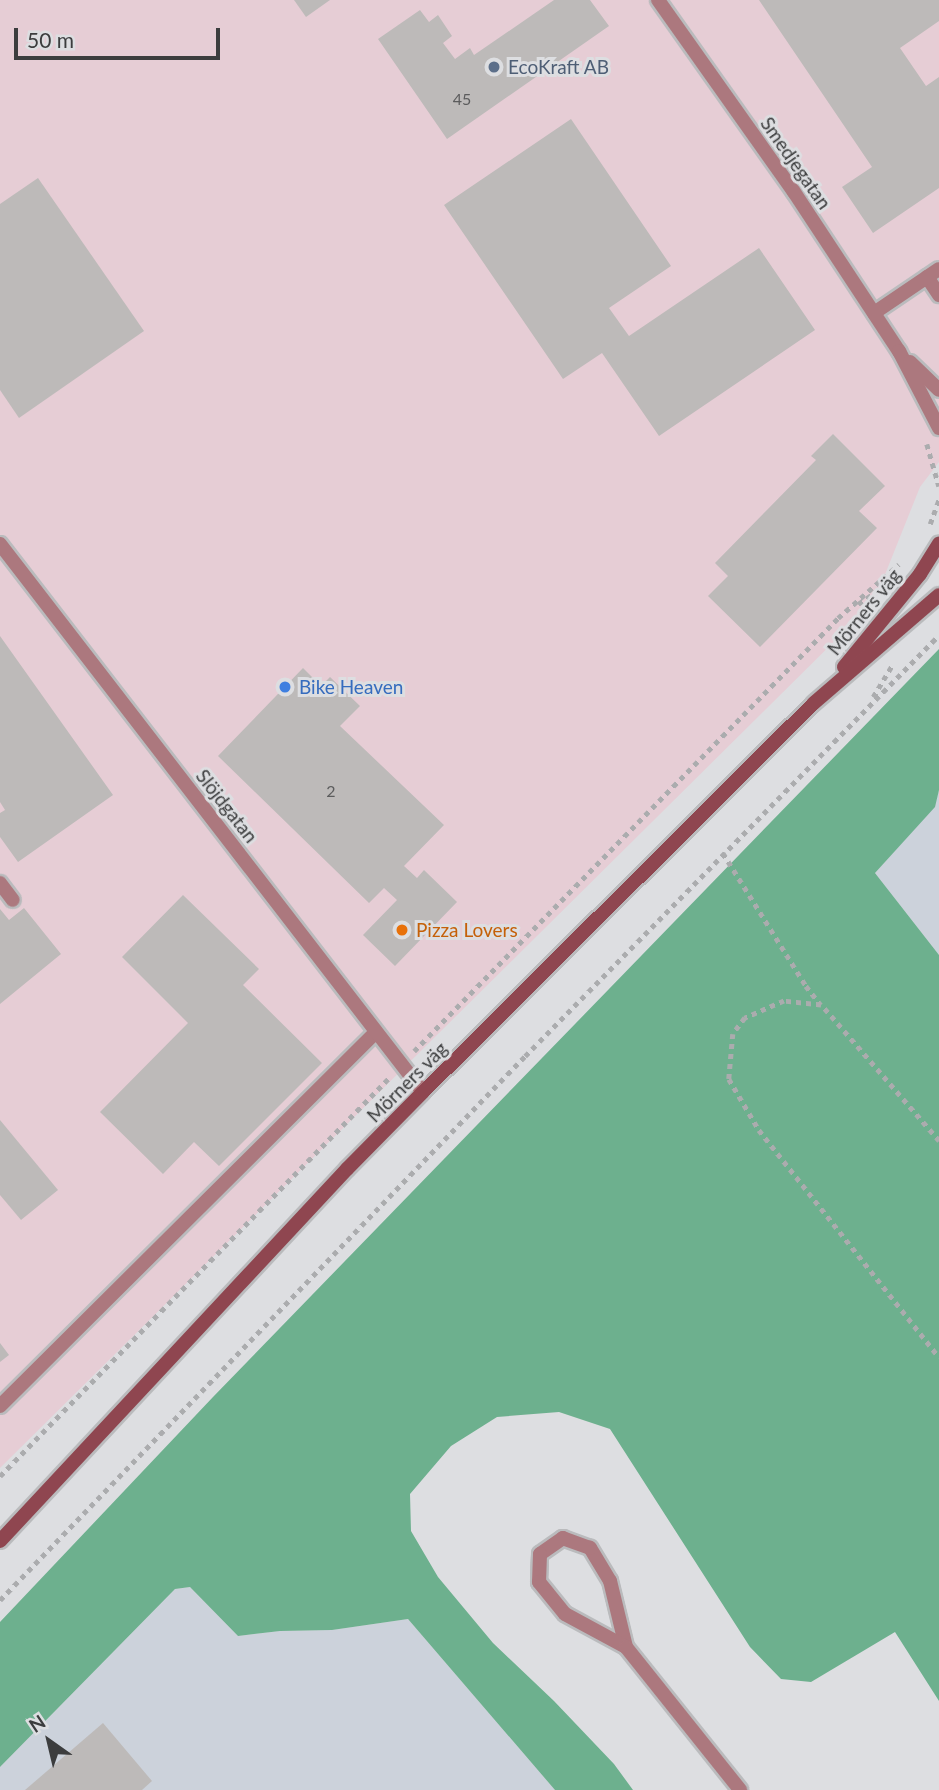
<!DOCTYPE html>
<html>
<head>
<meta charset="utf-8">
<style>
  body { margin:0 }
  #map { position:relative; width:939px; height:1790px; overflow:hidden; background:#dddee1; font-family:Lato,sans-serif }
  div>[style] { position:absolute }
  .built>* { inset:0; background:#ccd2db }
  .industrial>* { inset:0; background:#e6cdd5 }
  .forest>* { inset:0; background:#6db08e }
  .building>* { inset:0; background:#bdbab9 }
  .path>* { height:4.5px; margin-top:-2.25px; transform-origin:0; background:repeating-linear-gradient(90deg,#abacae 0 5px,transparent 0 10px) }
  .roads { filter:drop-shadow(2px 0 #babbbd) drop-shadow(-2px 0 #babbbd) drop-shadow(0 2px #babbbd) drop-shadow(0 -2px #babbbd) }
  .service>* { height:14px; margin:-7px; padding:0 7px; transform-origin:7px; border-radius:7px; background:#ac787e }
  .minor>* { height:14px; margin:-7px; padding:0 7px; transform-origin:7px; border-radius:7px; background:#ac787e }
  .secondary>* { height:14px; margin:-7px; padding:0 7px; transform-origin:7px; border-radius:7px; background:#8f4650 }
  .dots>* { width:19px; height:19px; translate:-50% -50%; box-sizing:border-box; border:4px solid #dddee1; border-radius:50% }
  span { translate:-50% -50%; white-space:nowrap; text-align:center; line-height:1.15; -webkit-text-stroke:6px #dddee1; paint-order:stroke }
  .number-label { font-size:16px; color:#5c5c5d }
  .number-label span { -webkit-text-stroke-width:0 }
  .service-label { font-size:19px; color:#4e5e75 }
  .left { translate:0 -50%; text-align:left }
  .street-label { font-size:19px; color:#3c3d3e }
  .shop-label { font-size:19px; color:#366cbe }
  .food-label { font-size:19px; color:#c56008 }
  .north { position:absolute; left:14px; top:1706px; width:70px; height:70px; -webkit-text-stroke:5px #dddee1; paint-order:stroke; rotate:326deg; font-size:19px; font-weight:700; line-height:28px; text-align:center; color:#3c3d3e }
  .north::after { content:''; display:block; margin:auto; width:24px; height:32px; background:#3c3d3e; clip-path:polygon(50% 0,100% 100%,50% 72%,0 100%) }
  .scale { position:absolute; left:14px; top:28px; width:206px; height:32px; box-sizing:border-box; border:4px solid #3c3d3e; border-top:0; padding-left:9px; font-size:21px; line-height:24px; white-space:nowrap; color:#3c3d3e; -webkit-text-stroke:5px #dddee1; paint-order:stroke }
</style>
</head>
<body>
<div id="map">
  <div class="built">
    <i style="clip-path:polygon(939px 790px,939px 955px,875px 873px,934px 807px)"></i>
    <i style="clip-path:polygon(190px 1587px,238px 1636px,280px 1631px,332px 1630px,408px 1619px,555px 1790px,0 1790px,0 1767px,175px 1589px)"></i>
  </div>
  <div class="industrial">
    <i style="clip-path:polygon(0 0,939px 0,939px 462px,920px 487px,874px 602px,0 1468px)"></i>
  </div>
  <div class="forest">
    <i style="clip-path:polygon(939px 649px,939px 790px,935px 807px,875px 873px,939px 955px,939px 1701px,895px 1632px,811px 1682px,781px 1679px,750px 1647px,610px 1429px,559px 1412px,497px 1417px,451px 1446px,410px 1494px,411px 1531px,438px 1577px,493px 1643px,554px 1701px,614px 1764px,633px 1790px,555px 1790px,408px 1619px,332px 1630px,280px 1631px,238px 1636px,190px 1587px,175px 1589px,0 1767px,0 1622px,213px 1397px)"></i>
  </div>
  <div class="building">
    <i style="clip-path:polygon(294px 0,330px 0,306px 17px)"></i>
    <i style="clip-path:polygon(554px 0,590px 0,609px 26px,447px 139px,378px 39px,420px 10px,429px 22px,438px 15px,452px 36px,443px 43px,455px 59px,470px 48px,474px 55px)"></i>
    <i style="clip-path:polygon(759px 0,939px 0,939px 21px,900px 48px,926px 86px,939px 77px,939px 188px,873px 233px,842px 187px,872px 167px)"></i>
    <i style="clip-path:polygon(571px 119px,671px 266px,609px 308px,629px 336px,759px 248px,815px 330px,659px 436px,602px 353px,563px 379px,444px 205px)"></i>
    <i style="clip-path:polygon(38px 178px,144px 331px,19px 418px,0 390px,0 204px)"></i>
    <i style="clip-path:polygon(833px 434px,885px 486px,859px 511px,877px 528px,760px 647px,708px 596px,728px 576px,715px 563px,816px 460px,811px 456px)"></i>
    <i style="clip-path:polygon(0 636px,113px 795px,18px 862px,0 837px,0 813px,5px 810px,0 802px)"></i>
    <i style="clip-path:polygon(303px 668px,321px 686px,330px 677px,360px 706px,340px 726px,444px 825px,404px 866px,417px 878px,424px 870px,457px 902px,395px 966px,363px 935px,397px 900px,384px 888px,369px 903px,218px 756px)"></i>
    <i style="clip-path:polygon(183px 895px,259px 969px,243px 985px,322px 1063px,219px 1166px,194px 1142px,163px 1174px,100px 1112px,188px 1023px,122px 957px)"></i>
    <i style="clip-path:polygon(24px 908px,61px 954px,0 1004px,0 909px,9px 920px)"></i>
    <i style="clip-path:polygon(0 1120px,58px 1190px,21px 1220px,0 1195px)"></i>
    <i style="clip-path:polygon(0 1343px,9px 1355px,0 1362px)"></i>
    <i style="clip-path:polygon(103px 1723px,152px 1781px,142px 1790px,25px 1790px)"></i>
  </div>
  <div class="path">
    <i style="left:927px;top:444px;width:44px;rotate:74.1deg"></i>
    <i style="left:930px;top:524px;width:27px;rotate:-70deg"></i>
    <i style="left:858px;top:604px;width:23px;rotate:-34deg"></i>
    <i style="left:873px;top:697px;width:37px;rotate:-59deg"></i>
    <i style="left:723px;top:853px;width:157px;rotate:58deg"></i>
    <i style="left:806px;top:986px;width:24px;rotate:52deg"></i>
    <i style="left:414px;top:1051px;width:606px;rotate:-45.6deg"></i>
    <i style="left:838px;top:618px;width:81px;rotate:-41.5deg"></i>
    <i style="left:939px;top:1141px;width:180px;rotate:-130.9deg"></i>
    <i style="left:821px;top:1005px;width:37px;rotate:-174deg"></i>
    <i style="left:784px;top:1001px;width:43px;rotate:156.4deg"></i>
    <i style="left:745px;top:1018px;width:20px;rotate:127deg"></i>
    <i style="left:733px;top:1034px;width:45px;rotate:95.1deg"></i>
    <i style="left:729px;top:1079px;width:59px;rotate:59.5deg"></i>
    <i style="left:759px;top:1130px;width:290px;rotate:51.6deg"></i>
    <i style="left:0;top:1476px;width:557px;rotate:-45.66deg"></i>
    <i style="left:0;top:1600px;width:756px;rotate:-46.02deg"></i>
    <i style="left:525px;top:1056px;width:590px;rotate:-45.48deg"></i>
  </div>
  <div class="roads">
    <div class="service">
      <i style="left:927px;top:277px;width:22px;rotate:56deg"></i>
      <i style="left:874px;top:313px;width:78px;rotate:-34.1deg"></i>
      <i style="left:0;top:883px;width:21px;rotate:53deg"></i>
      <i style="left:0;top:1406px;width:530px;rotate:-44.85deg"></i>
      <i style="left:626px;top:1647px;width:68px;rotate:-103.6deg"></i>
      <i style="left:610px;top:1581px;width:39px;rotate:-121deg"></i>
      <i style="left:590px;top:1548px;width:29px;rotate:-160deg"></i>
      <i style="left:563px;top:1538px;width:28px;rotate:145deg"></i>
      <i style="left:540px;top:1554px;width:28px;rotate:92deg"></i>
      <i style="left:539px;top:1582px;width:41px;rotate:50.9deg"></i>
      <i style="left:565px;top:1614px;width:69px;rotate:28.4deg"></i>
      <i style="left:626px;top:1647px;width:183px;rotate:51.4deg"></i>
    </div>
    <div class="minor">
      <i style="left:658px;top:0;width:235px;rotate:54.7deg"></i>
      <i style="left:794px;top:192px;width:191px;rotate:56.6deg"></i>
      <i style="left:899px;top:351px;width:87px;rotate:62.5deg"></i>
      <i style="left:910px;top:362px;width:40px;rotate:44deg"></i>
      <i style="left:0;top:544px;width:692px;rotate:52.34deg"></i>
    </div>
    <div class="secondary">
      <i style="left:844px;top:667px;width:120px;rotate:-50.7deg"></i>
      <i style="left:920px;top:574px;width:36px;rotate:-58deg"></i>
      <i style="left:0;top:1541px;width:509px;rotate:-46.99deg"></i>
      <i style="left:347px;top:1169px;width:108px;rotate:-45.4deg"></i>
      <i style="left:423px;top:1092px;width:552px;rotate:-44.85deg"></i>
      <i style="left:814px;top:703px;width:165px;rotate:-40.8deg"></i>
    </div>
  </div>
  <div class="dots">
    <i style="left:494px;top:67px;background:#5c6f8a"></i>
    <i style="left:285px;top:687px;background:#3f7fe0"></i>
    <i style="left:402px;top:930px;background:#e8710a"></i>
  </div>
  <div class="number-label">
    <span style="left:462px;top:99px">45</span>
    <span style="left:331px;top:791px">2</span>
  </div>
  <div class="service-label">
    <span class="left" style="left:508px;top:67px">EcoKraft AB</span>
  </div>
  <div class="street-label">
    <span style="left:796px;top:163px;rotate:55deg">Smedjegatan</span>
    <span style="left:864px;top:612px;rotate:-51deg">Mörners väg</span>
    <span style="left:227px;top:806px;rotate:52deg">Slöjdgatan</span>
    <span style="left:407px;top:1082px;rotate:-45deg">Mörners väg</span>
  </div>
  <div class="shop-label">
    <span class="left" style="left:299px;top:687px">Bike Heaven</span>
  </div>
  <div class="food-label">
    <span class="left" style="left:416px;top:930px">Pizza Lovers</span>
  </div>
  <div class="north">N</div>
  <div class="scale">50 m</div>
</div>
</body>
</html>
